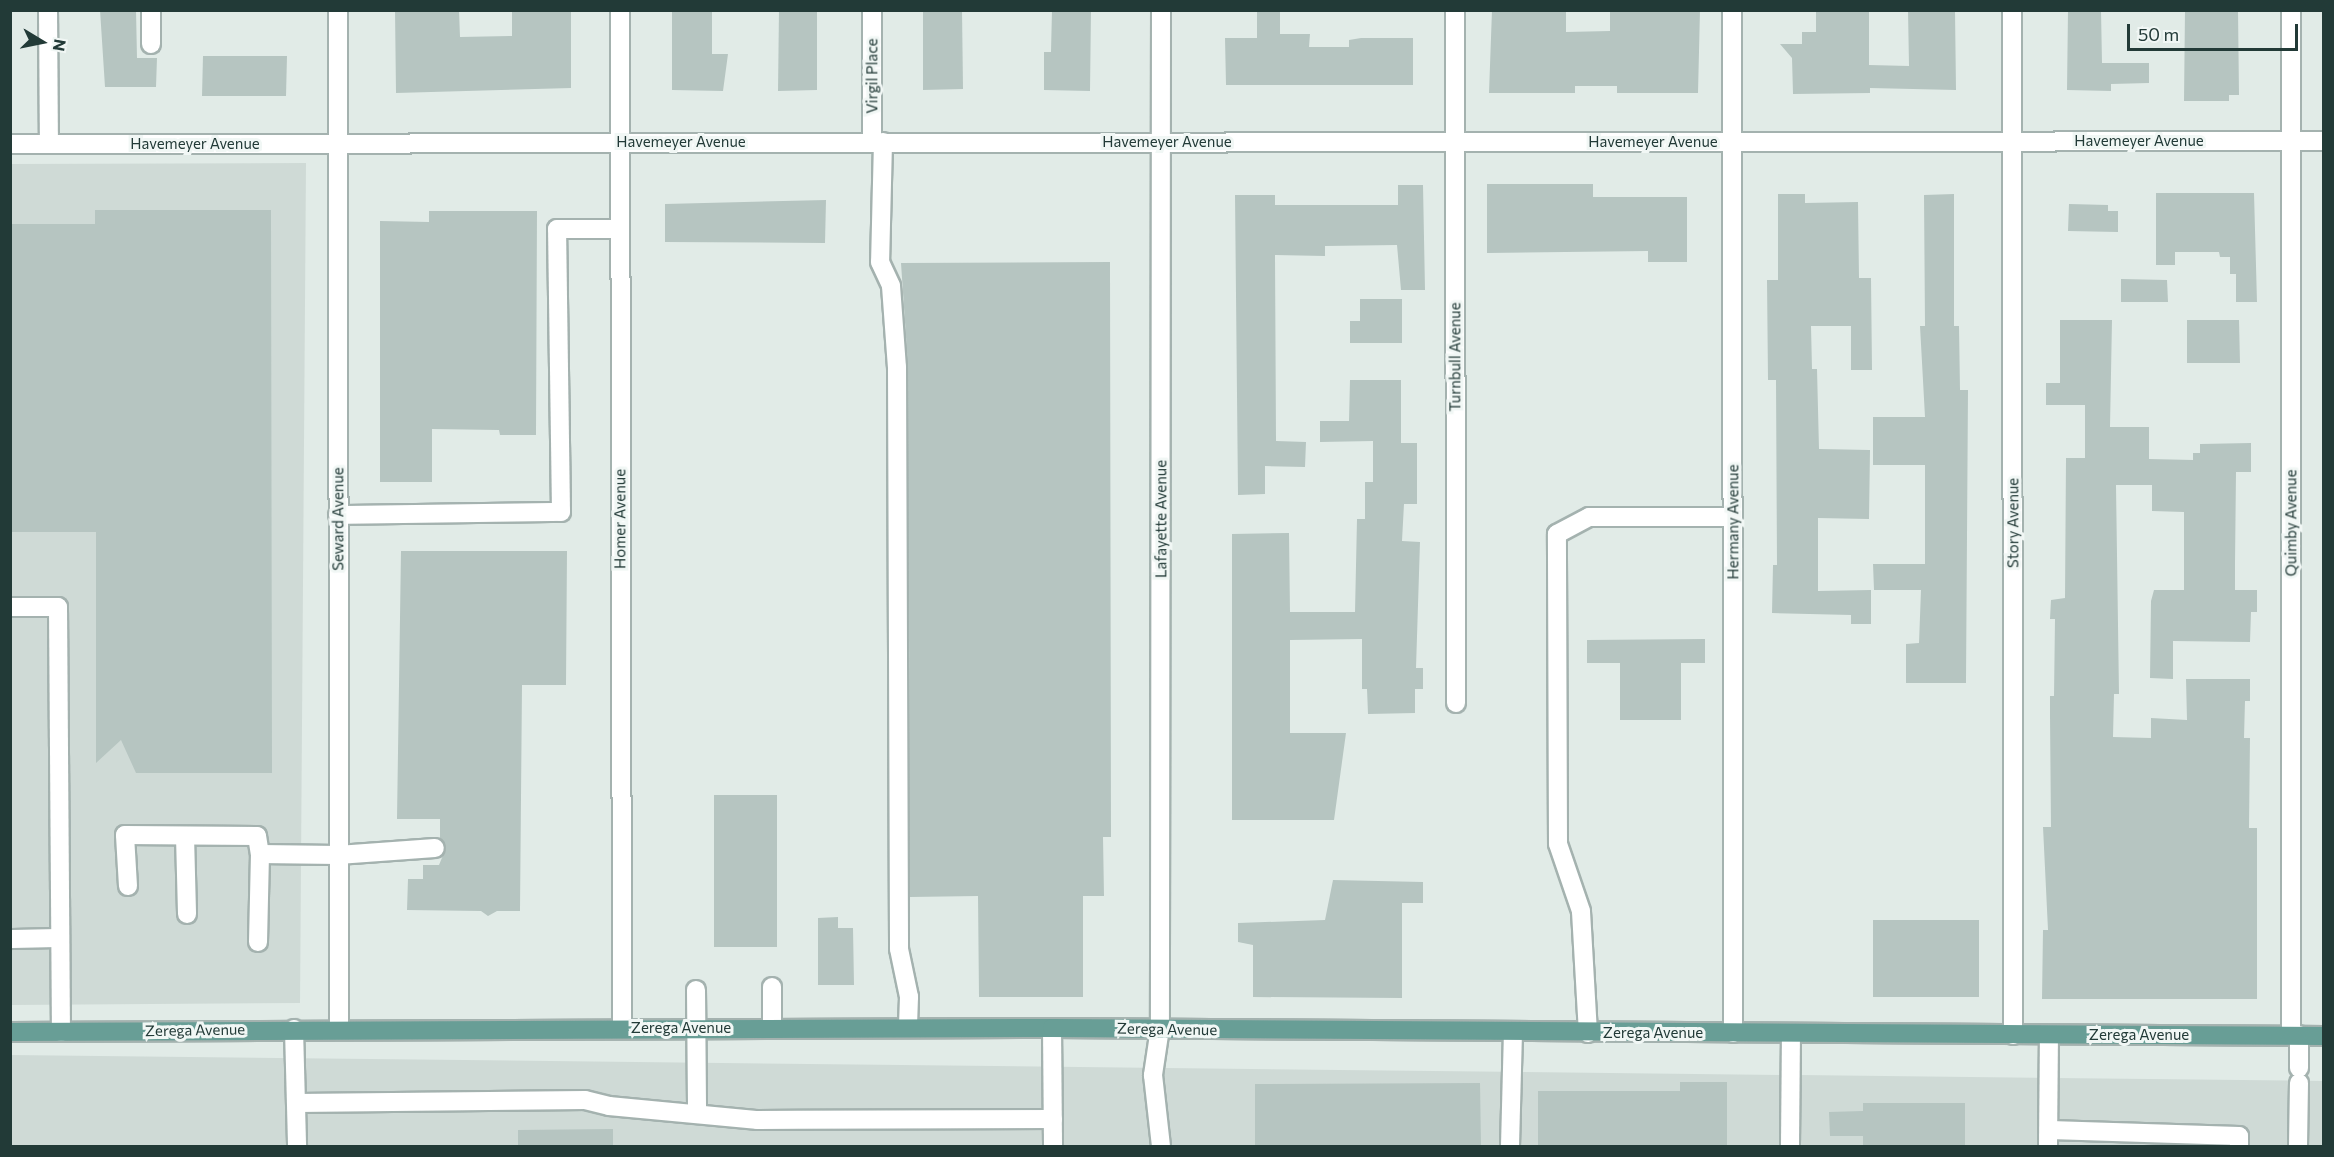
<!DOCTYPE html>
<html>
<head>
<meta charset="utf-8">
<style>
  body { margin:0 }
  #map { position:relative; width:2334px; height:1157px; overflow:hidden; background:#e1ebe7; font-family:Commissioner,sans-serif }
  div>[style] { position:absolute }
  .built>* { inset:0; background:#cfdad6 }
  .building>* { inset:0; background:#b6c5c1 }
  .roads { filter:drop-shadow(2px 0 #a4b2af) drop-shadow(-2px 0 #a4b2af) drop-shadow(0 2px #a4b2af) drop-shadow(0 -2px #a4b2af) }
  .minor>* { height:18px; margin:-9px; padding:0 9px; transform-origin:9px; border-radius:9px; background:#fff }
  .major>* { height:18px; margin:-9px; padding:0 9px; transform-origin:9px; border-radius:9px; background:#689e96 }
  span { translate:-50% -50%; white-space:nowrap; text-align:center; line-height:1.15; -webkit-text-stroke:6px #f1f7f5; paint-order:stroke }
  .street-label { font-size:15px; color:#223a37 }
  .frame { position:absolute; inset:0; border:12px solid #223a37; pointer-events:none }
  .north { position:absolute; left:12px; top:12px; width:60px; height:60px; -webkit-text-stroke:4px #f1f7f5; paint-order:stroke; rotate:100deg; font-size:16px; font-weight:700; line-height:24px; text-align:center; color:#223a37 }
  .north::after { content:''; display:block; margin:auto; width:21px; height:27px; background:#223a37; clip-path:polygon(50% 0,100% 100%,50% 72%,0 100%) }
  .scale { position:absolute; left:2127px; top:24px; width:171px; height:27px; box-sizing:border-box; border:3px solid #223a37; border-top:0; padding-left:8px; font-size:18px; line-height:21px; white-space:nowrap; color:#223a37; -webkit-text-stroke:4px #f1f7f5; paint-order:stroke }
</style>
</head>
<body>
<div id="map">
  <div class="built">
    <i style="clip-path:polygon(306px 163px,300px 1003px,11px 1005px,10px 164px)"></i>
    <i style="clip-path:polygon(10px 1055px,2323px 1081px,2324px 1146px,11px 1146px)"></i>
  </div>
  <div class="building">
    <i style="clip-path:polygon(100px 10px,136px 10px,137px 58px,157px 58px,156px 87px,105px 87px)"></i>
    <i style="clip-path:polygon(395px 10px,459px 10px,460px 37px,512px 36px,512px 10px,571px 10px,571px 88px,396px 93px)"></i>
    <i style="clip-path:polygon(672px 10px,712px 10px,712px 54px,728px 54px,723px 91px,672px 90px)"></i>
    <i style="clip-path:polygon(779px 10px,817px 10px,817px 90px,778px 91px)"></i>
    <i style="clip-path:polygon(923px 10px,962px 10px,963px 89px,923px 90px)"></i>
    <i style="clip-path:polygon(1052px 10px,1091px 10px,1090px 91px,1044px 90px,1044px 52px,1051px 52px)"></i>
    <i style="clip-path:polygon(1257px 10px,1280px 10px,1280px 34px,1310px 34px,1309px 47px,1349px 47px,1349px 40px,1361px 38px,1413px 38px,1413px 85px,1226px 85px,1225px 38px,1257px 38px)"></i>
    <i style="clip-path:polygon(1492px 10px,1566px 10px,1566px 32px,1610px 31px,1610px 10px,1700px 10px,1698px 93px,1617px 93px,1617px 86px,1575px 86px,1575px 93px,1489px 93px)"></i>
    <i style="clip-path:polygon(1816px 10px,1869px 10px,1869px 65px,1909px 66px,1908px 10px,1955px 11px,1956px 90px,1870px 88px,1870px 93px,1793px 94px,1792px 58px,1780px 44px,1802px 44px,1802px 32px,1816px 32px)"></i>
    <i style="clip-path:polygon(2068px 10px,2101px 10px,2102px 63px,2149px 63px,2149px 83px,2111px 84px,2111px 91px,2067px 90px)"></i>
    <i style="clip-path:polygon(2185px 10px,2238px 10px,2239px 95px,2229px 95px,2229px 101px,2184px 101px)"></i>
    <i style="clip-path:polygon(203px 56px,287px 56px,286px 96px,202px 96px)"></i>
    <i style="clip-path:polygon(1487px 184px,1593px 184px,1593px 197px,1687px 197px,1687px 262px,1648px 262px,1648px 251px,1487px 253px)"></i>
    <i style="clip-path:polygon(1398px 185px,1423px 185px,1425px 290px,1401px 290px,1397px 245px,1325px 246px,1325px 256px,1275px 255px,1276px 441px,1306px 442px,1305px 467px,1265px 466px,1265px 494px,1238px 495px,1235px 195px,1275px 195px,1275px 205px,1398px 205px)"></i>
    <i style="clip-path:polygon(2156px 193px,2254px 193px,2257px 302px,2236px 302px,2236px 274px,2230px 274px,2230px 257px,2220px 257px,2219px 252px,2175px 252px,2175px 265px,2156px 265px)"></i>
    <i style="clip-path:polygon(1778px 194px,1805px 194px,1805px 203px,1858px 202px,1859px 278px,1871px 278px,1872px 370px,1851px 370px,1851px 326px,1811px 326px,1812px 369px,1817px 369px,1819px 449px,1870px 450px,1869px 519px,1818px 518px,1818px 591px,1871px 590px,1871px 624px,1851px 624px,1851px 615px,1772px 613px,1773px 565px,1777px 565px,1776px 380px,1768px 380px,1767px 280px,1778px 280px)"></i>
    <i style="clip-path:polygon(1954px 194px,1954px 326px,1959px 326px,1960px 390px,1968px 390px,1966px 683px,1906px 683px,1906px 644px,1919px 643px,1921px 590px,1874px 590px,1873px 564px,1925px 564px,1925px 465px,1873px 465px,1873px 417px,1925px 417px,1920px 326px,1925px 326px,1924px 195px)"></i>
    <i style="clip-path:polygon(826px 200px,825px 243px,665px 242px,665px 204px)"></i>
    <i style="clip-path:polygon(2069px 204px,2108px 205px,2108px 211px,2118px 211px,2118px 232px,2068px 231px)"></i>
    <i style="clip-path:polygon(95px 210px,271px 210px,272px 773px,136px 773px,121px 740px,96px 763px,96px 532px,10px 532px,10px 224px,95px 224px)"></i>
    <i style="clip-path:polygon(429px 211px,537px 211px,536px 435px,500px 435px,499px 430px,432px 429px,432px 482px,380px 482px,380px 221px,429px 222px)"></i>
    <i style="clip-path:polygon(1110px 262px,1111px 837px,1103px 837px,1104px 896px,1083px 896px,1083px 997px,979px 997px,978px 896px,910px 897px,908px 367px,901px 263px)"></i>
    <i style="clip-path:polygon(2121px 279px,2167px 280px,2168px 302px,2121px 302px)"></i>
    <i style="clip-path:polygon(1360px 299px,1402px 299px,1402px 343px,1350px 343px,1350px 321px,1360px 321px)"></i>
    <i style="clip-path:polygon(2060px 320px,2112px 320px,2110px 427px,2149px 427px,2149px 459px,2193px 460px,2193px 453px,2200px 453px,2200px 444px,2251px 443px,2251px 472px,2236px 472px,2235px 564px,2235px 590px,2257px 590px,2257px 612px,2251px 612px,2250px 642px,2173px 641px,2173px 679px,2150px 678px,2151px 601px,2154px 590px,2184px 590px,2184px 512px,2152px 511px,2152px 485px,2116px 485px,2119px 694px,2114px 694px,2113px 737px,2151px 738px,2151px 718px,2187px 720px,2186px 679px,2250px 679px,2250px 701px,2245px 701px,2244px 738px,2250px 738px,2249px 828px,2257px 828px,2257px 999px,2042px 999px,2043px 930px,2048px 930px,2043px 827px,2051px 827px,2050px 716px,2050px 696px,2054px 696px,2055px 619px,2050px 619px,2051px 600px,2065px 598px,2066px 458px,2085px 458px,2085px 405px,2046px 405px,2046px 383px,2060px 383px)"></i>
    <i style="clip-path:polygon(2187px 320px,2239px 320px,2240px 363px,2187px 363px)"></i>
    <i style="clip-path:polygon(1350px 380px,1401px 380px,1401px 443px,1417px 443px,1417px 504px,1404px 504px,1402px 541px,1420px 542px,1416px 668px,1423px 668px,1423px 689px,1415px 689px,1415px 713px,1368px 714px,1367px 689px,1362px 689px,1362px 639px,1290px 640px,1290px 733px,1346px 733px,1334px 820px,1232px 820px,1232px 534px,1289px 533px,1290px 612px,1355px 612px,1357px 519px,1365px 519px,1365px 482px,1373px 482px,1373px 441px,1320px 442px,1320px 421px,1349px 421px)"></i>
    <i style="clip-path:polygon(401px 551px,567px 551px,566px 685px,522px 685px,520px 911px,497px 911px,488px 916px,481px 911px,407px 910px,408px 879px,423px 879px,423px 865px,439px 865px,446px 848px,440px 838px,440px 819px,397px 819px)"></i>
    <i style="clip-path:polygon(1705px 639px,1705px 663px,1681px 663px,1681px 720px,1620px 720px,1620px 663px,1587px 663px,1587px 640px)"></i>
    <i style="clip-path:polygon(714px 795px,777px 795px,777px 947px,714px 947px)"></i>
    <i style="clip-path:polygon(1333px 880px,1423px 882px,1423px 903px,1402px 903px,1402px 998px,1253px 997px,1253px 945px,1238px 942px,1238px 923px,1325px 920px)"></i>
    <i style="clip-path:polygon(838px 917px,838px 928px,853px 928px,854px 985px,818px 985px,818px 918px)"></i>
    <i style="clip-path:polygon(1873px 920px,1979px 920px,1979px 997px,1873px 997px)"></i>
    <i style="clip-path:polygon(1680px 1082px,1727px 1082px,1727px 1146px,1538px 1146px,1538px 1091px,1680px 1091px)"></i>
    <i style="clip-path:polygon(1480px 1083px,1481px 1146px,1255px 1146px,1255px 1084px)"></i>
    <i style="clip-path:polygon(1863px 1103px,1965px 1103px,1965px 1146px,1863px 1146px,1863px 1136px,1830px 1136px,1829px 1112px,1863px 1111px)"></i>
    <i style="clip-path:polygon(613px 1129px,613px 1146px,518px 1146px,518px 1130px)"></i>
  </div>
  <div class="roads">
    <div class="minor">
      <i style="left:48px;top:10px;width:134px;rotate:89.6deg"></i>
      <i style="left:338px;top:10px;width:1018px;rotate:89.94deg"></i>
      <i style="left:620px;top:10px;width:1018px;rotate:89.89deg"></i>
      <i style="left:872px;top:10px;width:132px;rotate:90deg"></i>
      <i style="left:1161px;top:10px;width:1018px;rotate:90.06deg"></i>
      <i style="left:1160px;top:1028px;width:48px;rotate:98.5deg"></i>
      <i style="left:1153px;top:1075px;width:71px;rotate:83.6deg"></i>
      <i style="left:1455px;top:10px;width:693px;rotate:89.92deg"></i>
      <i style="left:1732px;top:10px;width:1023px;rotate:89.94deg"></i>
      <i style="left:2012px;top:10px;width:1025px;rotate:89.94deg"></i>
      <i style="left:2291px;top:10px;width:1025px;rotate:90deg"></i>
      <i style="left:151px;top:44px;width:34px;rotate:-90deg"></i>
      <i style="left:883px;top:142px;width:120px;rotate:91.4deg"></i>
      <i style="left:880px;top:262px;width:26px;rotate:65deg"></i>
      <i style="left:891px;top:286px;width:81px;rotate:85.8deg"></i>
      <i style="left:897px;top:367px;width:582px;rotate:89.8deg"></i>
      <i style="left:899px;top:949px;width:49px;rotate:78.2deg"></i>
      <i style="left:909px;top:997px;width:31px;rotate:92deg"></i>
      <i style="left:10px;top:144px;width:2314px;rotate:-0.07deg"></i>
      <i style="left:338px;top:515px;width:223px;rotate:-0.8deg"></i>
      <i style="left:561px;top:512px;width:283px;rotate:-90.8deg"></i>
      <i style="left:557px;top:229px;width:61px"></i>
      <i style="left:10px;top:607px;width:48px"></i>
      <i style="left:58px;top:607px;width:425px;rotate:89.6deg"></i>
      <i style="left:185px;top:836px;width:78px;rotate:88.5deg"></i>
      <i style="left:128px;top:886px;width:51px;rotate:-93.4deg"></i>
      <i style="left:125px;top:835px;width:132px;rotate:0.4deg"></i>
      <i style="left:257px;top:836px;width:18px;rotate:81deg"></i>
      <i style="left:10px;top:939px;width:50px;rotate:-1.1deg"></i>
      <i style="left:258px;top:942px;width:88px;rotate:-88.7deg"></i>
      <i style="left:260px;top:854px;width:78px;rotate:0.7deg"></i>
      <i style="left:338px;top:855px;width:97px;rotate:-4.1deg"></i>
      <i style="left:696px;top:990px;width:123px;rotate:89.5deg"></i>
      <i style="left:772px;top:1028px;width:41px;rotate:-90deg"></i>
      <i style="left:1052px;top:1028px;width:118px;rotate:89.5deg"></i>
      <i style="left:294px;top:1029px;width:117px;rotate:88.5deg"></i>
      <i style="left:1588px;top:1033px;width:122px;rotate:-93.3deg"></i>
      <i style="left:1581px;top:911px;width:71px;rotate:-108.9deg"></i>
      <i style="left:1558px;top:844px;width:310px;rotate:-90.2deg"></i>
      <i style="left:1557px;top:534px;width:36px;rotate:-28deg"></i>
      <i style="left:1589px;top:517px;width:144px"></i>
      <i style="left:2299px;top:1068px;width:33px;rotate:-90deg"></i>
      <i style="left:297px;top:1103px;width:288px;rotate:-0.6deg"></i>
      <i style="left:585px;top:1100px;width:25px;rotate:14deg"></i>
      <i style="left:609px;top:1106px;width:150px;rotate:5.4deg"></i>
      <i style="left:758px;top:1120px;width:295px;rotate:-0.2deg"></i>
      <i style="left:2050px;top:1130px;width:189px;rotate:1.8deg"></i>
      <i style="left:2239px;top:1136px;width:10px;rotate:90deg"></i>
      <i style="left:1510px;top:1146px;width:114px;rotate:-88.5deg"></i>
      <i style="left:1790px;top:1146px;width:113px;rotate:-89.5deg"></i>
      <i style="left:2048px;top:1146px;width:111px;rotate:-89.5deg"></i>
      <i style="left:2298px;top:1146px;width:63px;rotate:-89.1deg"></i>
    </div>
    <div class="major">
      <i style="left:10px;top:1032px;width:1042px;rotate:-0.22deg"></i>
      <i style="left:1052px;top:1028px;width:1272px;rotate:0.36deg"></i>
    </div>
  </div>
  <div class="street-label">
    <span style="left:872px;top:76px;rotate:-90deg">Virgil Place</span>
    <span style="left:2139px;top:141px">Havemeyer Avenue</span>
    <span style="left:681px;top:142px">Havemeyer Avenue</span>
    <span style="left:1167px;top:142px">Havemeyer Avenue</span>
    <span style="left:1653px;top:142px">Havemeyer Avenue</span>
    <span style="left:195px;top:144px">Havemeyer Avenue</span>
    <span style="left:1455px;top:357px;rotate:-90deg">Turnbull Avenue</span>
    <span style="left:338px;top:519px;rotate:-90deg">Seward Avenue</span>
    <span style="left:620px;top:519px;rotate:-90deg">Homer Avenue</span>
    <span style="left:1161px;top:519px;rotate:-90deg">Lafayette Avenue</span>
    <span style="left:1733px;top:522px;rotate:-90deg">Hermany Avenue</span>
    <span style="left:2013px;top:523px;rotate:-90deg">Story Avenue</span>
    <span style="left:2291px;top:523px;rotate:-90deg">Quimby Avenue</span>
    <span style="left:681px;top:1028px">Zerega Avenue</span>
    <span style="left:1167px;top:1029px;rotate:1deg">Zerega Avenue</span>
    <span style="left:195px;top:1030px;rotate:-1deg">Zerega Avenue</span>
    <span style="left:1653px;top:1033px">Zerega Avenue</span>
    <span style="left:2139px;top:1035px">Zerega Avenue</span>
  </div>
  <div class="frame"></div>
  <div class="north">N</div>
  <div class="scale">50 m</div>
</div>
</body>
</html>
